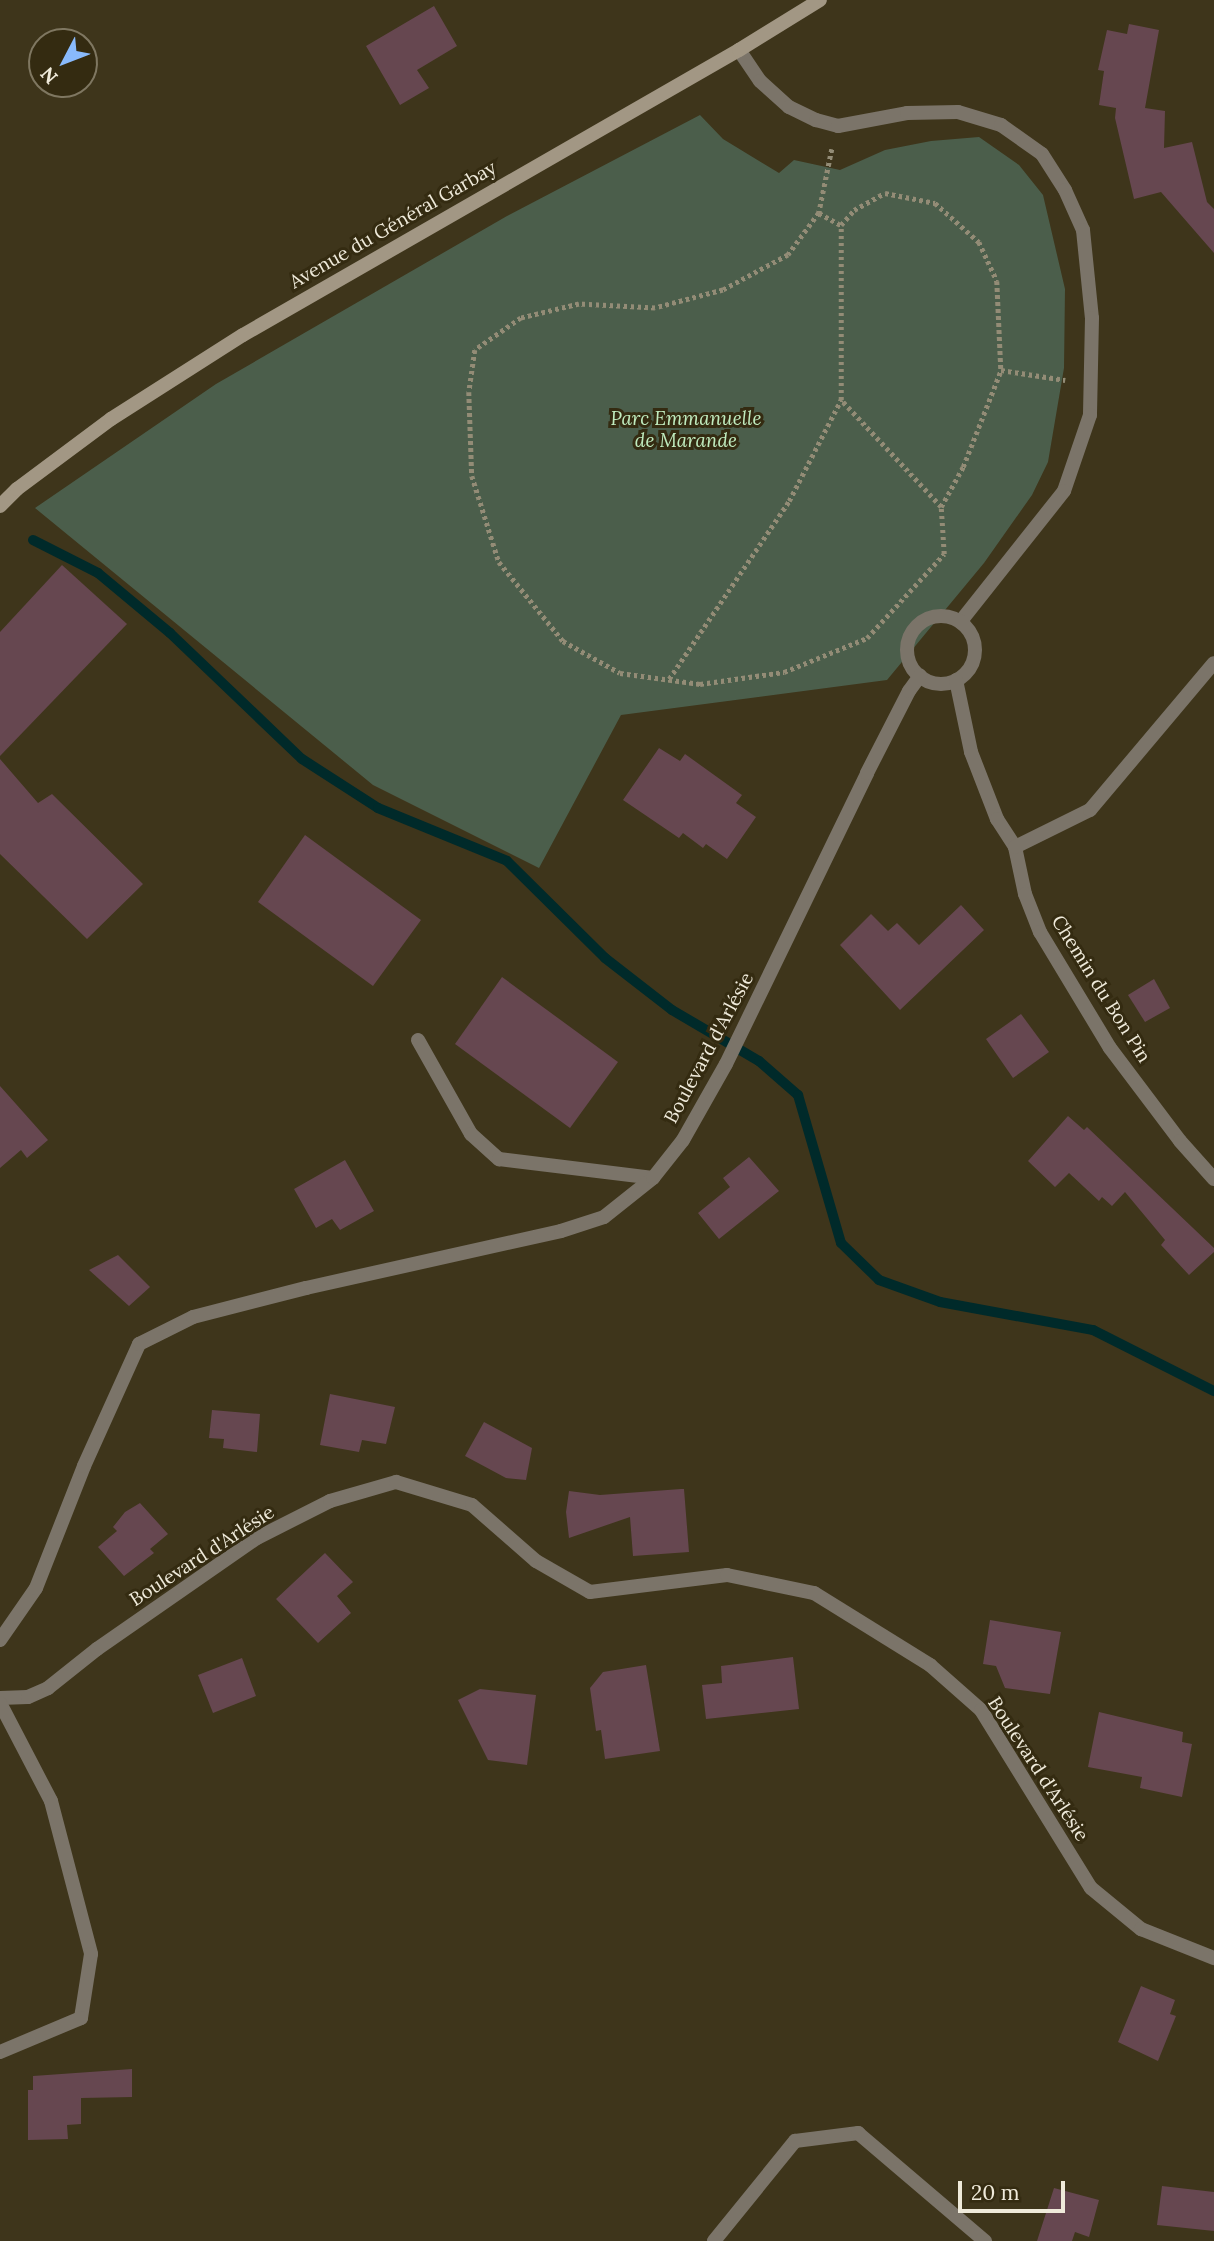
<!DOCTYPE html>
<html>
<head>
<meta charset="utf-8">
<style>
  body { margin:0 }
  #map { position:relative; width:1214px; height:2241px; overflow:hidden; background:#3e351b; font-family:Lora,serif }
  div>[style] { position:absolute }
  .green>* { inset:0; background:#4b5e4b }
  .stream>* { height:10px; margin:-5px; padding:0 5px; transform-origin:5px; border-radius:5px; background:#002a2a }
  .building>* { inset:0; background:#664750 }
  .path>* { height:4.5px; margin-top:-2.25px; transform-origin:0; background:repeating-linear-gradient(90deg,#938c76 0 3.5px,transparent 0 7px) }
  .service>* { height:14px; margin:-7px; padding:0 7px; transform-origin:7px; border-radius:7px; background:#7b7469 }
  .minor>* { height:14px; margin:-7px; padding:0 7px; transform-origin:7px; border-radius:7px; background:#7b7469 }
  .minor>.ring { margin:-7px; padding:0; box-sizing:content-box; background:none; border:14px solid #7b7469; border-radius:50% }
  .secondary>* { height:14px; margin:-7px; padding:0 7px; transform-origin:7px; border-radius:7px; background:#a29784 }
  span { translate:-50% -50%; white-space:nowrap; text-align:center; line-height:1.15; -webkit-text-stroke:6px #342b11; paint-order:stroke }
  .street-label { font-size:19px; color:#efeada }
  .park-label { font-size:19px; color:#c0ecbf; font-style:italic }
  .north { position:absolute; left:28px; top:28px; width:70px; height:70px; box-sizing:border-box; background:#342b11; border:2px solid #7f7761; border-radius:50%; rotate:228deg; font-size:19px; font-weight:700; line-height:28px; text-align:center; color:#efeada }
  .north::after { content:''; display:block; margin:auto; width:24px; height:32px; background:#89bafc; clip-path:polygon(50% 0,100% 100%,50% 72%,0 100%) }
  .scale { position:absolute; left:958px; top:2181px; width:107px; height:32px; box-sizing:border-box; border:4px solid #efeada; border-top:0; padding-left:9px; font-size:21px; line-height:24px; white-space:nowrap; color:#efeada; -webkit-text-stroke:5px #342b11; paint-order:stroke }
</style>
</head>
<body>
<div id="map">
  <div class="green">
    <i style="clip-path:polygon(700px 115px,723px 139px,779px 173px,794px 160px,840px 170px,885px 150px,931px 141px,979px 137px,1019px 165px,1043px 195px,1065px 289px,1064px 368px,1048px 462px,1032px 495px,984px 563px,887px 680px,621px 715px,539px 868px,373px 785px,35px 508px,216px 384px,507px 216px)"></i>
  </div>
  <div class="stream">
    <i style="left:33px;top:540px;width:73px;rotate:26.9deg"></i>
    <i style="left:98px;top:573px;width:94px;rotate:39.8deg"></i>
    <i style="left:170px;top:633px;width:182px;rotate:43.7deg"></i>
    <i style="left:302px;top:759px;width:90px;rotate:32.8deg"></i>
    <i style="left:378px;top:808px;width:139px;rotate:22.3deg"></i>
    <i style="left:507px;top:861px;width:138px;rotate:44.7deg"></i>
    <i style="left:605px;top:958px;width:85px;rotate:37.8deg"></i>
    <i style="left:672px;top:1010px;width:101px;rotate:30.4deg"></i>
    <i style="left:759px;top:1061px;width:52px;rotate:41.1deg"></i>
    <i style="left:798px;top:1095px;width:154px;rotate:73.8deg"></i>
    <i style="left:841px;top:1243px;width:53px;rotate:44.2deg"></i>
    <i style="left:879px;top:1280px;width:65px;rotate:19.8deg"></i>
    <i style="left:940px;top:1302px;width:156px;rotate:10.4deg"></i>
    <i style="left:1093px;top:1330px;width:136px;rotate:26.8deg"></i>
  </div>
  <div class="building">
    <i style="clip-path:polygon(434px 6px,457px 46px,417px 70px,429px 88px,400px 105px,366px 46px)"></i>
    <i style="clip-path:polygon(1129px 24px,1159px 30px,1145px 108px,1165px 111px,1164px 148px,1192px 142px,1207px 202px,1214px 209px,1214px 253px,1161px 192px,1134px 199px,1115px 118px,1116px 108px,1099px 105px,1104px 71px,1098px 70px,1107px 30px,1127px 34px)"></i>
    <i style="clip-path:polygon(62px 565px,127px 624px,0 756px,0 632px)"></i>
    <i style="clip-path:polygon(659px 748px,680px 761px,685px 754px,742px 795px,736px 803px,756px 817px,727px 859px,706px 844px,703px 848px,683px 833px,679px 838px,623px 800px)"></i>
    <i style="clip-path:polygon(0 759px,38px 803px,52px 794px,143px 884px,87px 939px,0 854px)"></i>
    <i style="clip-path:polygon(305px 835px,421px 920px,373px 986px,258px 902px)"></i>
    <i style="clip-path:polygon(961px 905px,984px 930px,900px 1010px,840px 945px,871px 914px,888px 931px,897px 923px,919px 945px)"></i>
    <i style="clip-path:polygon(502px 977px,618px 1062px,570px 1128px,455px 1044px)"></i>
    <i style="clip-path:polygon(1154px 979px,1170px 1008px,1145px 1022px,1128px 995px)"></i>
    <i style="clip-path:polygon(1021px 1014px,1049px 1052px,1013px 1078px,986px 1039px)"></i>
    <i style="clip-path:polygon(0 1086px,48px 1140px,27px 1158px,21px 1150px,0 1168px)"></i>
    <i style="clip-path:polygon(1068px 1116px,1084px 1130px,1087px 1127px,1214px 1248px,1214px 1252px,1189px 1275px,1161px 1245px,1165px 1240px,1125px 1192px,1112px 1206px,1102px 1197px,1099px 1201px,1069px 1173px,1055px 1187px,1028px 1161px)"></i>
    <i style="clip-path:polygon(749px 1157px,779px 1191px,719px 1239px,698px 1213px,730px 1187px,723px 1178px)"></i>
    <i style="clip-path:polygon(345px 1160px,374px 1211px,340px 1230px,332px 1219px,316px 1228px,294px 1189px)"></i>
    <i style="clip-path:polygon(118px 1255px,150px 1287px,129px 1306px,89px 1270px)"></i>
    <i style="clip-path:polygon(330px 1394px,395px 1407px,386px 1444px,362px 1440px,359px 1452px,320px 1445px)"></i>
    <i style="clip-path:polygon(212px 1410px,260px 1414px,257px 1452px,223px 1448px,224px 1439px,209px 1438px)"></i>
    <i style="clip-path:polygon(484px 1422px,532px 1448px,526px 1480px,506px 1478px,465px 1456px)"></i>
    <i style="clip-path:polygon(681px 1489px,684px 1489px,689px 1552px,633px 1556px,630px 1517px,569px 1538px,566px 1512px,569px 1491px,600px 1495px)"></i>
    <i style="clip-path:polygon(140px 1503px,168px 1534px,150px 1549px,154px 1553px,124px 1576px,98px 1547px,117px 1531px,113px 1527px,125px 1512px)"></i>
    <i style="clip-path:polygon(325px 1553px,353px 1582px,337px 1596px,351px 1613px,318px 1643px,276px 1599px)"></i>
    <i style="clip-path:polygon(990px 1620px,1061px 1632px,1050px 1694px,1005px 1688px,996px 1666px,983px 1664px)"></i>
    <i style="clip-path:polygon(793px 1657px,799px 1709px,706px 1719px,702px 1685px,722px 1683px,721px 1666px)"></i>
    <i style="clip-path:polygon(242px 1658px,256px 1696px,213px 1713px,198px 1675px)"></i>
    <i style="clip-path:polygon(646px 1665px,660px 1751px,605px 1759px,601px 1730px,596px 1731px,590px 1688px,603px 1672px)"></i>
    <i style="clip-path:polygon(480px 1689px,536px 1695px,527px 1765px,488px 1760px,458px 1700px)"></i>
    <i style="clip-path:polygon(1099px 1712px,1183px 1732px,1182px 1742px,1192px 1744px,1182px 1797px,1140px 1788px,1142px 1777px,1088px 1767px)"></i>
    <i style="clip-path:polygon(1141px 1986px,1175px 2000px,1170px 2014px,1176px 2016px,1158px 2061px,1118px 2042px)"></i>
    <i style="clip-path:polygon(132px 2069px,132px 2097px,81px 2098px,81px 2124px,67px 2125px,68px 2139px,28px 2140px,28px 2090px,33px 2090px,33px 2076px)"></i>
    <i style="clip-path:polygon(1162px 2186px,1214px 2192px,1214px 2231px,1157px 2225px)"></i>
    <i style="clip-path:polygon(1054px 2188px,1099px 2200px,1089px 2237px,1075px 2232px,1072px 2241px,1037px 2241px)"></i>
  </div>
  <div class="path">
    <i style="left:832px;top:149px;width:65px;rotate:101.5deg"></i>
    <i style="left:819px;top:213px;width:52px;rotate:126.4deg"></i>
    <i style="left:788px;top:255px;width:74px;rotate:151.7deg"></i>
    <i style="left:723px;top:290px;width:70px;rotate:165.2deg"></i>
    <i style="left:655px;top:308px;width:76px;rotate:-177deg"></i>
    <i style="left:579px;top:304px;width:60px;rotate:166.4deg"></i>
    <i style="left:521px;top:318px;width:56px;rotate:145.2deg"></i>
    <i style="left:475px;top:350px;width:42px;rotate:98.1deg"></i>
    <i style="left:469px;top:392px;width:84px;rotate:88deg"></i>
    <i style="left:472px;top:476px;width:90px;rotate:72.6deg"></i>
    <i style="left:499px;top:562px;width:102px;rotate:51deg"></i>
    <i style="left:563px;top:641px;width:65px;rotate:29.3deg"></i>
    <i style="left:620px;top:673px;width:81px;rotate:7.8deg"></i>
    <i style="left:700px;top:684px;width:85px;rotate:-8.1deg"></i>
    <i style="left:784px;top:672px;width:90px;rotate:-22.3deg"></i>
    <i style="left:867px;top:638px;width:114px;rotate:-47.5deg"></i>
    <i style="left:944px;top:554px;width:47px;rotate:-93.7deg"></i>
    <i style="left:941px;top:507px;width:46px;rotate:-61.2deg"></i>
    <i style="left:963px;top:467px;width:104px;rotate:-68.6deg"></i>
    <i style="left:1001px;top:370px;width:65px;rotate:8.9deg"></i>
    <i style="left:819px;top:213px;width:25px;rotate:29deg"></i>
    <i style="left:941px;top:507px;width:146px;rotate:-133.1deg"></i>
    <i style="left:841px;top:400px;width:175px;rotate:-90deg"></i>
    <i style="left:841px;top:225px;width:20px;rotate:-49deg"></i>
    <i style="left:854px;top:210px;width:35px;rotate:-29deg"></i>
    <i style="left:885px;top:193px;width:51px;rotate:11.3deg"></i>
    <i style="left:935px;top:203px;width:59px;rotate:41.6deg"></i>
    <i style="left:979px;top:242px;width:43px;rotate:65.2deg"></i>
    <i style="left:997px;top:281px;width:89px;rotate:87.4deg"></i>
    <i style="left:669px;top:679px;width:215px;rotate:-56deg"></i>
    <i style="left:789px;top:501px;width:114px;rotate:-62.8deg"></i>
  </div>
  <div class="service">
    <i style="left:418px;top:1040px;width:108px;rotate:60.6deg"></i>
    <i style="left:471px;top:1134px;width:38px;rotate:42deg"></i>
    <i style="left:499px;top:1159px;width:155px;rotate:7deg"></i>
  </div>
  <div class="minor">
    <i style="left:739px;top:50px;width:37px;rotate:56deg"></i>
    <i style="left:760px;top:81px;width:39px;rotate:42deg"></i>
    <i style="left:789px;top:107px;width:30px;rotate:26deg"></i>
    <i style="left:816px;top:120px;width:23px;rotate:15deg"></i>
    <i style="left:838px;top:126px;width:70px;rotate:-10.7deg"></i>
    <i style="left:907px;top:113px;width:51px;rotate:-1.1deg"></i>
    <i style="left:958px;top:112px;width:45px;rotate:16.8deg"></i>
    <i style="left:1001px;top:125px;width:50px;rotate:35.3deg"></i>
    <i style="left:1042px;top:154px;width:43px;rotate:57.4deg"></i>
    <i style="left:1065px;top:190px;width:44px;rotate:65.8deg"></i>
    <i style="left:1083px;top:230px;width:88px;rotate:84.2deg"></i>
    <i style="left:1092px;top:318px;width:97px;rotate:91.2deg"></i>
    <i style="left:1090px;top:415px;width:80px;rotate:108.9deg"></i>
    <i style="left:1064px;top:491px;width:167px;rotate:128.4deg"></i>
    <i class="ring" style="left:907px;top:616px;width:54px;height:54px"></i>
    <i style="left:956px;top:680px;width:74px;rotate:78.2deg"></i>
    <i style="left:971px;top:752px;width:72px;rotate:68.8deg"></i>
    <i style="left:997px;top:819px;width:33px;rotate:57deg"></i>
    <i style="left:1015px;top:847px;width:48px;rotate:78deg"></i>
    <i style="left:1025px;top:894px;width:41px;rotate:68.5deg"></i>
    <i style="left:1040px;top:932px;width:135px;rotate:58.9deg"></i>
    <i style="left:1110px;top:1048px;width:116px;rotate:53deg"></i>
    <i style="left:1180px;top:1141px;width:51px;rotate:48.2deg"></i>
    <i style="left:1015px;top:847px;width:84px;rotate:-26.3deg"></i>
    <i style="left:1090px;top:810px;width:192px;rotate:-49.9deg"></i>
    <i style="left:0;top:1640px;width:63px;rotate:-55.3deg"></i>
    <i style="left:36px;top:1588px;width:131px;rotate:-68.5deg"></i>
    <i style="left:84px;top:1466px;width:134px;rotate:-65.7deg"></i>
    <i style="left:139px;top:1344px;width:60px;rotate:-26.6deg"></i>
    <i style="left:193px;top:1317px;width:117px;rotate:-14.4deg"></i>
    <i style="left:306px;top:1288px;width:261px;rotate:-12.6deg"></i>
    <i style="left:561px;top:1231px;width:45px;rotate:-18deg"></i>
    <i style="left:604px;top:1217px;width:63px;rotate:-38.5deg"></i>
    <i style="left:653px;top:1178px;width:48px;rotate:-51.7deg"></i>
    <i style="left:683px;top:1140px;width:87px;rotate:-60.5deg"></i>
    <i style="left:726px;top:1064px;width:323px;rotate:-64.1deg"></i>
    <i style="left:867px;top:773px;width:92px;rotate:-62.9deg"></i>
    <i style="left:909px;top:691px;width:19px;rotate:-54deg"></i>
    <i style="left:0;top:1698px;width:28px;rotate:-2deg"></i>
    <i style="left:28px;top:1697px;width:22px;rotate:-24deg"></i>
    <i style="left:48px;top:1688px;width:63px;rotate:-38.5deg"></i>
    <i style="left:97px;top:1649px;width:195px;rotate:-34.8deg"></i>
    <i style="left:257px;top:1538px;width:82px;rotate:-26.9deg"></i>
    <i style="left:330px;top:1501px;width:69px;rotate:-16.1deg"></i>
    <i style="left:396px;top:1482px;width:79px;rotate:16.8deg"></i>
    <i style="left:472px;top:1505px;width:85px;rotate:41.2deg"></i>
    <i style="left:536px;top:1561px;width:62px;rotate:29.9deg"></i>
    <i style="left:590px;top:1592px;width:138px;rotate:-7.1deg"></i>
    <i style="left:727px;top:1575px;width:89px;rotate:11.7deg"></i>
    <i style="left:814px;top:1593px;width:137px;rotate:31.8deg"></i>
    <i style="left:930px;top:1665px;width:68px;rotate:41.4deg"></i>
    <i style="left:981px;top:1710px;width:209px;rotate:58.3deg"></i>
    <i style="left:1091px;top:1888px;width:65px;rotate:39.4deg"></i>
    <i style="left:1141px;top:1929px;width:79px;rotate:21.7deg"></i>
    <i style="left:0;top:1703px;width:110px;rotate:62.5deg"></i>
    <i style="left:51px;top:1801px;width:158px;rotate:75.3deg"></i>
    <i style="left:91px;top:1954px;width:65px;rotate:98.9deg"></i>
    <i style="left:81px;top:2018px;width:88px;rotate:157.2deg"></i>
    <i style="left:714px;top:2241px;width:129px;rotate:-51deg"></i>
    <i style="left:795px;top:2141px;width:64px;rotate:-7.2deg"></i>
    <i style="left:858px;top:2133px;width:167px;rotate:40.4deg"></i>
  </div>
  <div class="secondary">
    <i style="left:0;top:506px;width:24px;rotate:-45deg"></i>
    <i style="left:17px;top:489px;width:117px;rotate:-36.7deg"></i>
    <i style="left:111px;top:419px;width:156px;rotate:-32.5deg"></i>
    <i style="left:243px;top:335px;width:572px;rotate:-29.88deg"></i>
    <i style="left:739px;top:50px;width:95px;rotate:-31.7deg"></i>
  </div>
  <div class="street-label">
    <span style="left:393px;top:225px;rotate:-30deg">Avenue du Général Garbay</span>
    <span style="left:1101px;top:989px;rotate:58deg">Chemin du Bon Pin</span>
    <span style="left:709px;top:1048px;rotate:-62deg">Boulevard d'Arlésie</span>
    <span style="left:202px;top:1556px;rotate:-33deg">Boulevard d'Arlésie</span>
    <span style="left:1038px;top:1769px;rotate:57deg">Boulevard d'Arlésie</span>
  </div>
  <div class="park-label">
    <span style="left:686px;top:430px">Parc Emmanuelle<br>de Marande</span>
  </div>
  <div class="north">N</div>
  <div class="scale">20 m</div>
</div>
</body>
</html>
